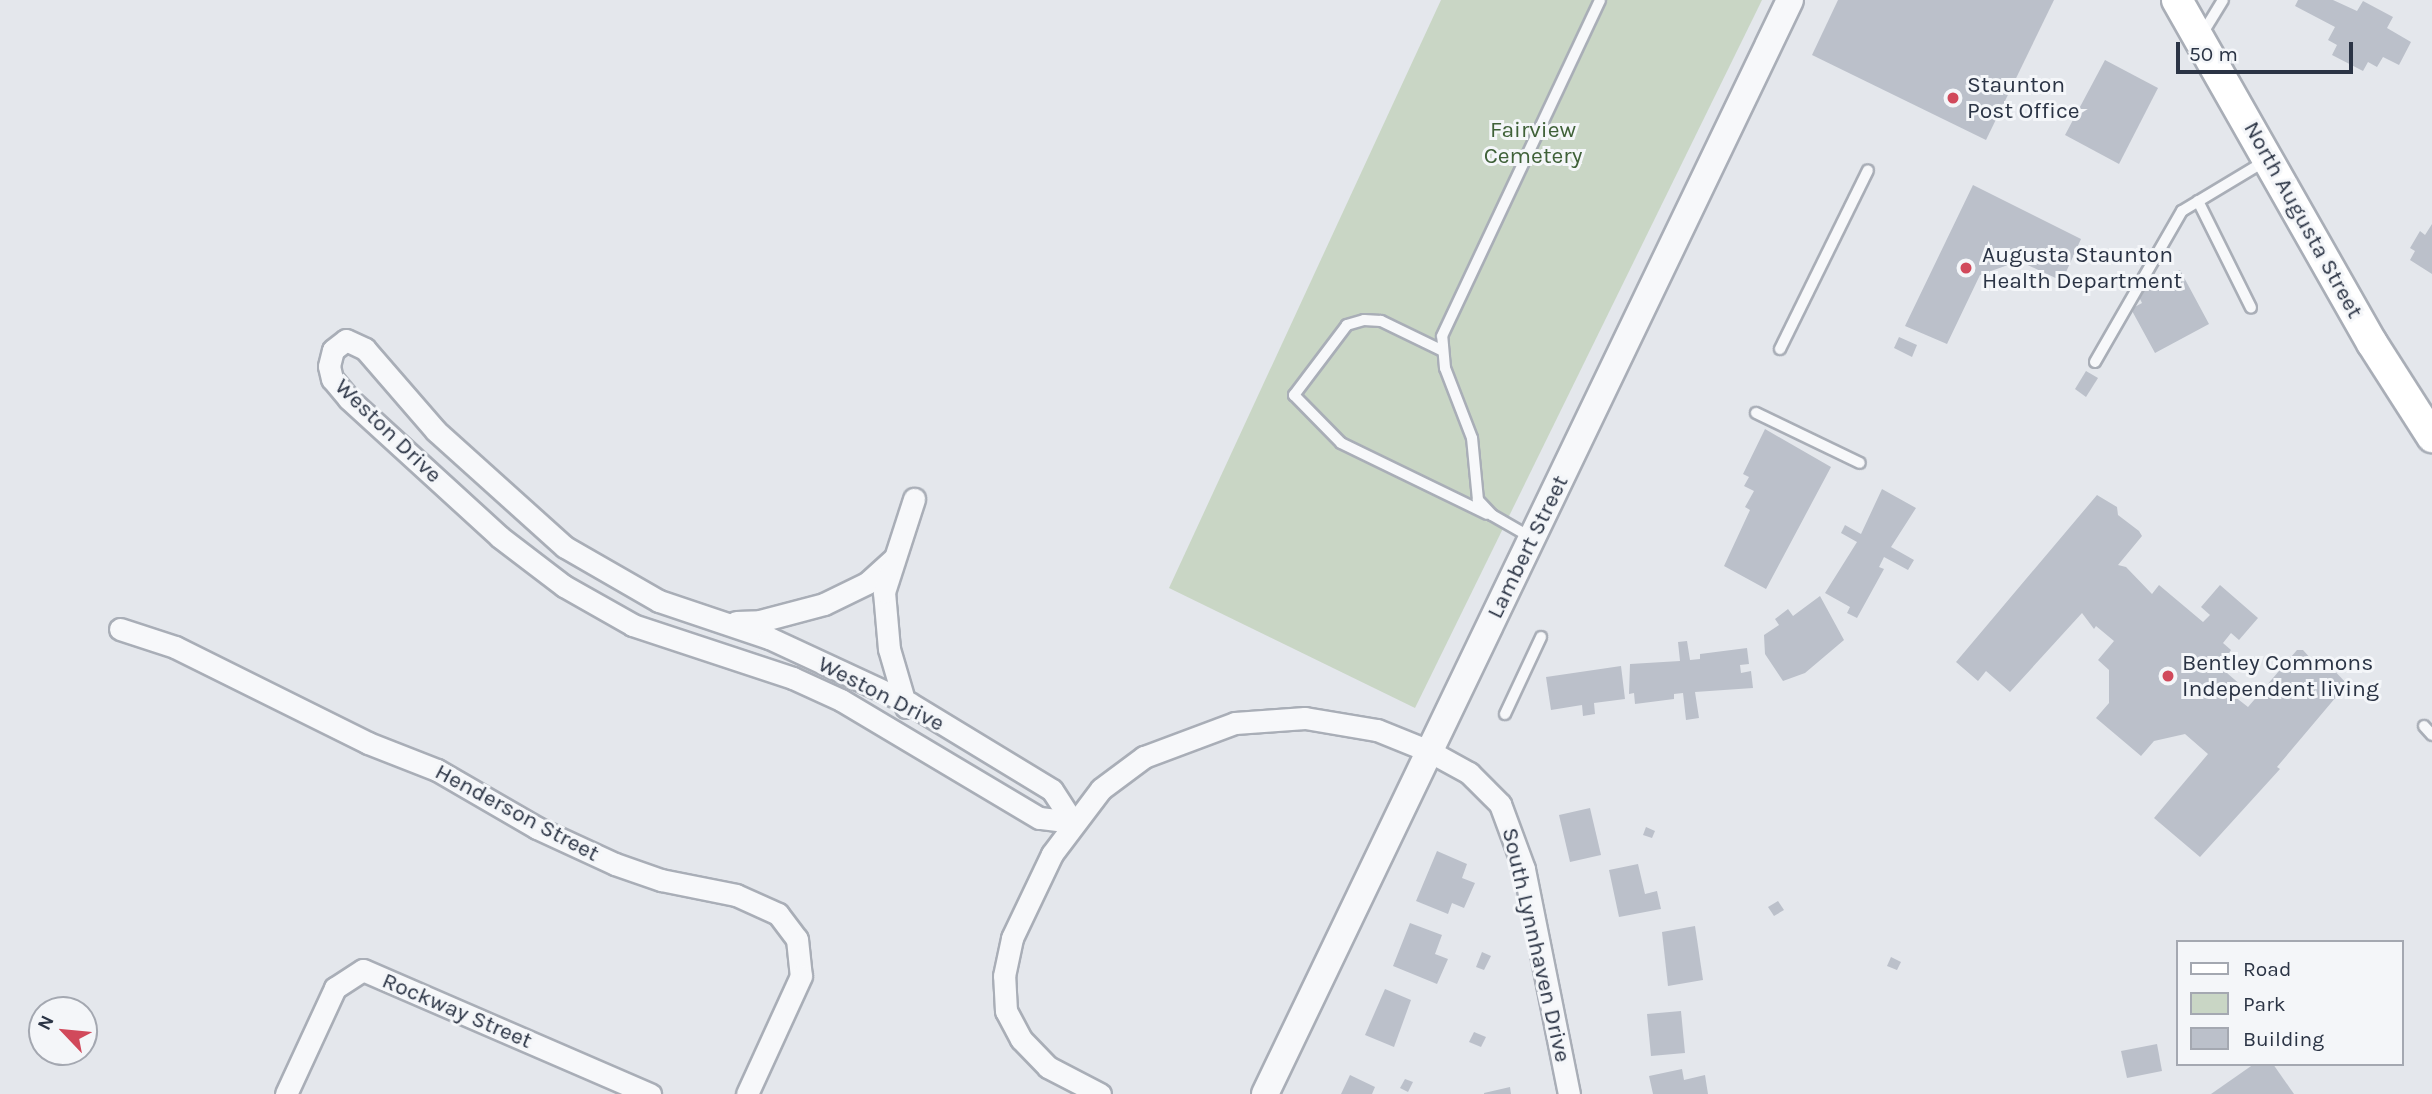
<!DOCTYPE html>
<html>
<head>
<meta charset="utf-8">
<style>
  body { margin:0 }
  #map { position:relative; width:2432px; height:1094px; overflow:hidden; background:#e4e7ec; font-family:Karla,sans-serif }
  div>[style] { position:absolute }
  .green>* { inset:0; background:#c9d6c5 }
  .building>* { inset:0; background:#bbc0ca }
  .roads { filter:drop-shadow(2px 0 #a9aeb7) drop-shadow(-2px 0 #a9aeb7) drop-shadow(0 2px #a9aeb7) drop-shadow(0 -2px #a9aeb7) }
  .service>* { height:10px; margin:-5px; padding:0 5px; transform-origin:5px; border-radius:5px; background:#f7f8fa }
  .minor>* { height:21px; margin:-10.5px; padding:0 10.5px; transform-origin:10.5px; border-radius:10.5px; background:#f7f8fa }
  .tertiary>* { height:26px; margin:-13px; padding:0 13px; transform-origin:13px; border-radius:13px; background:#f7f8fa }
  .secondary>* { height:30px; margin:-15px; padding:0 15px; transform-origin:15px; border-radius:15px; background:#fff }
  .dots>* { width:19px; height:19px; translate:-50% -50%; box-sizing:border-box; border:4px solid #f4f6f9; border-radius:50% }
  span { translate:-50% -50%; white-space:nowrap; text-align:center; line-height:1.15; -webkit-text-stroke:6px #f4f6f9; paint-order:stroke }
  .poi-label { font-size:23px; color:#2b3445 }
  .left { translate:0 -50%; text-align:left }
  .park-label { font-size:23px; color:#3f6138 }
  .street-label { font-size:23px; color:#2b3445 }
  .legend { position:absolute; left:2176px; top:940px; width:228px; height:126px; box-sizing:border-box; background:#f4f6f9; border:2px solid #a4a8b1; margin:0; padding:9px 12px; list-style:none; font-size:21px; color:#2b3445 }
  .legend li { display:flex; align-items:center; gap:14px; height:35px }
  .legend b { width:35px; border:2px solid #a4a8b1 }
  .north { position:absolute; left:28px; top:996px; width:70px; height:70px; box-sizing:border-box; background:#f4f6f9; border:2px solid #a4a8b1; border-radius:50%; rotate:296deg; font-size:19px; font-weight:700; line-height:28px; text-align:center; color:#2b3445 }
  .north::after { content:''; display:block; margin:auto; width:24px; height:32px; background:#d1495b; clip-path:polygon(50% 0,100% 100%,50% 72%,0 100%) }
  .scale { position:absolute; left:2176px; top:42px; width:177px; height:32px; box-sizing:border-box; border:4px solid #2b3445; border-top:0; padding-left:9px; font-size:21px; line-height:24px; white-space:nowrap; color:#2b3445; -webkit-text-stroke:5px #f4f6f9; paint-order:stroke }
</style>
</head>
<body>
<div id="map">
  <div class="green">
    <i style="clip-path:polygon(1441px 0,1762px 0,1415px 708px,1169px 588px)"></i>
  </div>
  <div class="building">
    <i style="clip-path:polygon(1838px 0,2054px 0,1986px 140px,1812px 55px)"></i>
    <i style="clip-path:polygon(2298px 0,2333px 0,2357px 11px,2363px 1px,2393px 17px,2387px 28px,2411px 42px,2399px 65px,2383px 57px,2377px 67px,2368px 62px,2363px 71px,2332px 55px,2337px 45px,2328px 40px,2335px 27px,2295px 6px)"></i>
    <i style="clip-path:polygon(2105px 60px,2158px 88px,2119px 164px,2065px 135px)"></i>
    <i style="clip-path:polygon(1973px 185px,2081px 239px,2062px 281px,2019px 261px,1980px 275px,1947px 344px,1905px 326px)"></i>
    <i style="clip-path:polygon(2432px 224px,2432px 274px,2410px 260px,2415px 251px,2410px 248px,2420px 231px,2425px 235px)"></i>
    <i style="clip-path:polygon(2180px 270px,2209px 324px,2155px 353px,2131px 309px,2142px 303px,2138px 295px,2145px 288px)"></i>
    <i style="clip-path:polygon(1899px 337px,1917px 345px,1912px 357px,1894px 348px)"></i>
    <i style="clip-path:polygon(2086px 371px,2098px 378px,2086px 397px,2075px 389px)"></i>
    <i style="clip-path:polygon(1765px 429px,1831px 467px,1766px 589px,1724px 566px,1750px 510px,1745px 507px,1754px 491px,1744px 486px,1749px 477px,1743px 474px)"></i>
    <i style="clip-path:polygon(1882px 489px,1916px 508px,1891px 547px,1914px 560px,1908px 570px,1884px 557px,1879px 567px,1884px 569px,1857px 618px,1847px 613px,1850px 607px,1825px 593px,1857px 542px,1841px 533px,1845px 525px,1861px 534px)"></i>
    <i style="clip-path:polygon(2097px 495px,2117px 507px,2118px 515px,2139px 531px,2142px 536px,2118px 565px,2126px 567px,2152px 594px,2159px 585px,2203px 622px,2210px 615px,2201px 607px,2220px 585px,2258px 618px,2239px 640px,2231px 633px,2223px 643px,2231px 650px,2220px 667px,2242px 686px,2234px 696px,2248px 707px,2297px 650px,2303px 650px,2321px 670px,2331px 667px,2347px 684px,2277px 767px,2280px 769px,2200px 857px,2154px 818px,2208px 754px,2185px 734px,2154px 741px,2141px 756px,2096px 718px,2109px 703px,2109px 670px,2098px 660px,2114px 641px,2096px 626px,2094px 629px,2082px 613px,2010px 692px,1986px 671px,1978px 681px,1956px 662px)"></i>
    <i style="clip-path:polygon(1820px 596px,1844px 640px,1805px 673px,1783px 681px,1765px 654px,1764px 635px,1779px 625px,1775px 619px,1788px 609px,1793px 616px)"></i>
    <i style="clip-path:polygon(1687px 641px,1690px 660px,1700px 659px,1700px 654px,1747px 648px,1749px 664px,1740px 665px,1741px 673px,1751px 671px,1753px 688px,1695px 692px,1699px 718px,1686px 720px,1683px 693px,1674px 694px,1674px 699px,1635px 704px,1634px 693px,1629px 694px,1630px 664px,1680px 661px,1678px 642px)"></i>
    <i style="clip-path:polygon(1621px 666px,1625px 699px,1594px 703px,1595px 714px,1583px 716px,1582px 705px,1551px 710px,1546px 677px)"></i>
    <i style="clip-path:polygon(1590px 808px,1601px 855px,1570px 862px,1559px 815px)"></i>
    <i style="clip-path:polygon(1646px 827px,1655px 831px,1652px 838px,1643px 835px)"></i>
    <i style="clip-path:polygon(1437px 851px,1467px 864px,1462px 878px,1475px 883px,1464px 908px,1452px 903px,1448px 914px,1416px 901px)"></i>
    <i style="clip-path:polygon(1638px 864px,1645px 894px,1657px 891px,1661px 909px,1619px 917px,1609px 870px)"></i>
    <i style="clip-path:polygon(1778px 901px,1784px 910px,1774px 916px,1768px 907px)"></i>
    <i style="clip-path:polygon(1410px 923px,1442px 935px,1435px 954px,1448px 959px,1437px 984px,1393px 966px)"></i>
    <i style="clip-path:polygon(1695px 926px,1703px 980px,1668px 986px,1662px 932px)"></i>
    <i style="clip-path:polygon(1482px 952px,1491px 956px,1484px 970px,1476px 967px)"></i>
    <i style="clip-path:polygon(1891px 957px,1901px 962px,1897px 970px,1887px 966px)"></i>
    <i style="clip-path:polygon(1385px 989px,1411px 1000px,1394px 1047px,1365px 1035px)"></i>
    <i style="clip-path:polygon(1681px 1011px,1685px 1053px,1651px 1056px,1647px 1014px)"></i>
    <i style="clip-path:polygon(1474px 1032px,1486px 1037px,1481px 1047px,1469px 1042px)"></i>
    <i style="clip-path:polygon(2157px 1044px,2162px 1071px,2127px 1078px,2121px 1051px)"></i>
    <i style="clip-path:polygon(2254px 1064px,2273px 1064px,2294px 1094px,2211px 1094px)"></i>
    <i style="clip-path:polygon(1682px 1069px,1684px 1080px,1705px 1075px,1708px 1094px,1653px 1094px,1649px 1076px)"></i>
    <i style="clip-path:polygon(1350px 1075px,1375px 1087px,1372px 1094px,1341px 1094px)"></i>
    <i style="clip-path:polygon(1405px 1079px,1413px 1082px,1408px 1092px,1400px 1088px)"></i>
    <i style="clip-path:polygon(1510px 1087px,1511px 1094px,1484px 1094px,1484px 1093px)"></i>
  </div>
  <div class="roads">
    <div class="service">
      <i style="left:2201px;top:36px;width:42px;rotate:-58.6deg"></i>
      <i style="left:2198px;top:201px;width:119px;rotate:63.6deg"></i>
      <i style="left:1780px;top:349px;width:199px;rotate:-63.8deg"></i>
      <i style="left:1441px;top:350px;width:67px;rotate:-154.2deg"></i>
      <i style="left:1381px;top:321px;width:17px;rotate:-177deg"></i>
      <i style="left:1364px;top:320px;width:18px;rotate:164deg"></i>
      <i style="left:1347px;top:325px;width:88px;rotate:127.1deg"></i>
      <i style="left:1294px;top:395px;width:67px;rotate:45.6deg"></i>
      <i style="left:1341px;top:443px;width:162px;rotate:25.9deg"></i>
      <i style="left:2095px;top:362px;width:174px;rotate:-60.1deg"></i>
      <i style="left:2182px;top:211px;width:99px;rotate:-31deg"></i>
      <i style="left:1756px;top:413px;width:115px;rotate:25.7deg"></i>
      <i style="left:1532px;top:538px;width:46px;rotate:-150.1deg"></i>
      <i style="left:1492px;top:515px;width:21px;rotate:-133deg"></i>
      <i style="left:1478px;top:500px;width:62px;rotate:-95.5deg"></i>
      <i style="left:1472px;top:438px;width:75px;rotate:-111.1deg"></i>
      <i style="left:1445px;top:368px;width:32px;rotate:-95deg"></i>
      <i style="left:1442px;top:336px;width:371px;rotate:-64.8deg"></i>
      <i style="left:1505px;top:714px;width:85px;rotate:-64.9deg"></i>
      <i style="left:2424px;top:726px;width:12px;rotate:48deg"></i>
    </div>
    <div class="minor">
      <i style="left:346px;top:340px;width:21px;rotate:25deg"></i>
      <i style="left:365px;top:349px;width:108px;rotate:49.1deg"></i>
      <i style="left:436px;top:431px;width:173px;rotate:42deg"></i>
      <i style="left:565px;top:547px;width:108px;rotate:29.9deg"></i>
      <i style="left:659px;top:601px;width:116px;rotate:18.6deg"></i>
      <i style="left:769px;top:638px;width:154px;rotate:24.9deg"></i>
      <i style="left:909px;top:703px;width:167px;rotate:31.3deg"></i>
      <i style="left:1052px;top:790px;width:38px;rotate:57deg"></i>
      <i style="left:1073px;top:822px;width:34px;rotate:-173deg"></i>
      <i style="left:1039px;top:818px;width:230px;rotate:-149.2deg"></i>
      <i style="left:841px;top:700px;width:53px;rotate:-155.4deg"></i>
      <i style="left:793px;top:678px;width:169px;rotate:-161.7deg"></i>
      <i style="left:633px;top:625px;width:79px;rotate:-150.5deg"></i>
      <i style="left:564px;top:586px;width:81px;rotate:-142.6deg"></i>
      <i style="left:500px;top:537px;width:205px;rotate:-137.6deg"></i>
      <i style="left:349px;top:399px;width:26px;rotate:-130deg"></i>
      <i style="left:332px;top:379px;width:13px;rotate:-103deg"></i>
      <i style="left:329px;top:366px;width:16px;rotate:-76deg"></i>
      <i style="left:333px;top:350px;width:16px;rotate:-38deg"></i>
      <i style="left:736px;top:622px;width:24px;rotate:-2deg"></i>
      <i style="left:760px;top:621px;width:66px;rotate:-14.9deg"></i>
      <i style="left:824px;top:604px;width:48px;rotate:-26deg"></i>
      <i style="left:867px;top:583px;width:36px;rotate:-42deg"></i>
      <i style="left:120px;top:629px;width:58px;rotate:18.1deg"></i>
      <i style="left:175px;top:647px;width:216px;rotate:26.4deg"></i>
      <i style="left:368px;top:743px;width:74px;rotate:21.4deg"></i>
      <i style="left:437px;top:770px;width:116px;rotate:30.1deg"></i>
      <i style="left:537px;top:828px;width:86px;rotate:24.8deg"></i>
      <i style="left:615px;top:864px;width:49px;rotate:19.2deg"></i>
      <i style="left:661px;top:880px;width:76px;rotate:11.3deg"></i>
      <i style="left:736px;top:895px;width:46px;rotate:24.3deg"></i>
      <i style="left:778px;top:914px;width:31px;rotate:53deg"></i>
      <i style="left:797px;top:939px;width:37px;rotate:84deg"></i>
      <i style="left:801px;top:976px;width:130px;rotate:114.6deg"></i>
      <i style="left:906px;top:707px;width:60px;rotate:-106.3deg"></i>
      <i style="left:889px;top:649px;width:57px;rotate:-95deg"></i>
      <i style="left:884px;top:592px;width:98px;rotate:-72.1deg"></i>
      <i style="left:286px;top:1094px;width:117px;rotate:-65.2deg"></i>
      <i style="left:335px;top:988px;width:33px;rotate:-33deg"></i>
      <i style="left:363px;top:970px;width:313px;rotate:23.4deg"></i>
      <i style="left:1100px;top:1094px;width:59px;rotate:-152.6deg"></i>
      <i style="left:1048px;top:1067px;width:39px;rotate:-134deg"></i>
      <i style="left:1021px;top:1039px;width:32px;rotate:-118deg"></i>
      <i style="left:1006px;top:1011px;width:35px;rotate:-93deg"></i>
      <i style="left:1004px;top:976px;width:39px;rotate:-78deg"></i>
      <i style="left:1012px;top:938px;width:93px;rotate:-64.5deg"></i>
      <i style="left:1052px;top:854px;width:81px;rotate:-53deg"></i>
      <i style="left:1101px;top:789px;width:54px;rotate:-36.7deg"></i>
      <i style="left:1144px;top:757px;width:97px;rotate:-20.5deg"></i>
      <i style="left:1235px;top:723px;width:70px;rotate:-4.1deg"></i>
      <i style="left:1305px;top:718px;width:73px;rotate:9.5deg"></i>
      <i style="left:1377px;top:730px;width:56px;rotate:22deg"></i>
      <i style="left:1429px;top:751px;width:46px;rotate:28.8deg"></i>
      <i style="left:1469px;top:773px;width:44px;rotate:45deg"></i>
      <i style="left:1500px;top:804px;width:69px;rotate:69.7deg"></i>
      <i style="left:1524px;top:869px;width:229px;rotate:78.7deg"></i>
    </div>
    <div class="tertiary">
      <i style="left:1265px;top:1094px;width:1213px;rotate:-64.36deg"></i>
    </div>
    <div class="secondary">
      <i style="left:2177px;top:0;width:395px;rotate:60.4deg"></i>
      <i style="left:2372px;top:343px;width:112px;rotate:57.4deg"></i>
    </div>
  </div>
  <div class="dots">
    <i style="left:1953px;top:98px;background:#d1495b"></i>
    <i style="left:1966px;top:268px;background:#d1495b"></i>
    <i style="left:2168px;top:676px;background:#d1495b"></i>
  </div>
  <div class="poi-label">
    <span class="left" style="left:1967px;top:98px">Staunton<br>Post Office</span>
    <span class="left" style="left:1982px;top:268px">Augusta Staunton<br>Health Department</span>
    <span class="left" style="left:2182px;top:676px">Bentley Commons<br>Independent living</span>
  </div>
  <div class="park-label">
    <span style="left:1533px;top:143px">Fairview<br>Cemetery</span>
  </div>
  <div class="street-label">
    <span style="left:2303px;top:220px;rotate:61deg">North Augusta Street</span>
    <span style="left:388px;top:431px;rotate:44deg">Weston Drive</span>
    <span style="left:1528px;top:547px;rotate:-64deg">Lambert Street</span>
    <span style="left:881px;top:694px;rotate:27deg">Weston Drive</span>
    <span style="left:517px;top:813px;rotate:28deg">Henderson Street</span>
    <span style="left:1536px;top:945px;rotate:77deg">South Lynnhaven Drive</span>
    <span style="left:457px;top:1011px;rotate:23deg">Rockway Street</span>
  </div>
  <ul class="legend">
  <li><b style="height:9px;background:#fff"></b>Road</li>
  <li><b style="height:19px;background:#c9d6c5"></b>Park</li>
  <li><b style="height:19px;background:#bbc0ca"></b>Building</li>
  </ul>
  <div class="north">N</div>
  <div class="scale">50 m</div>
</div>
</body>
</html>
